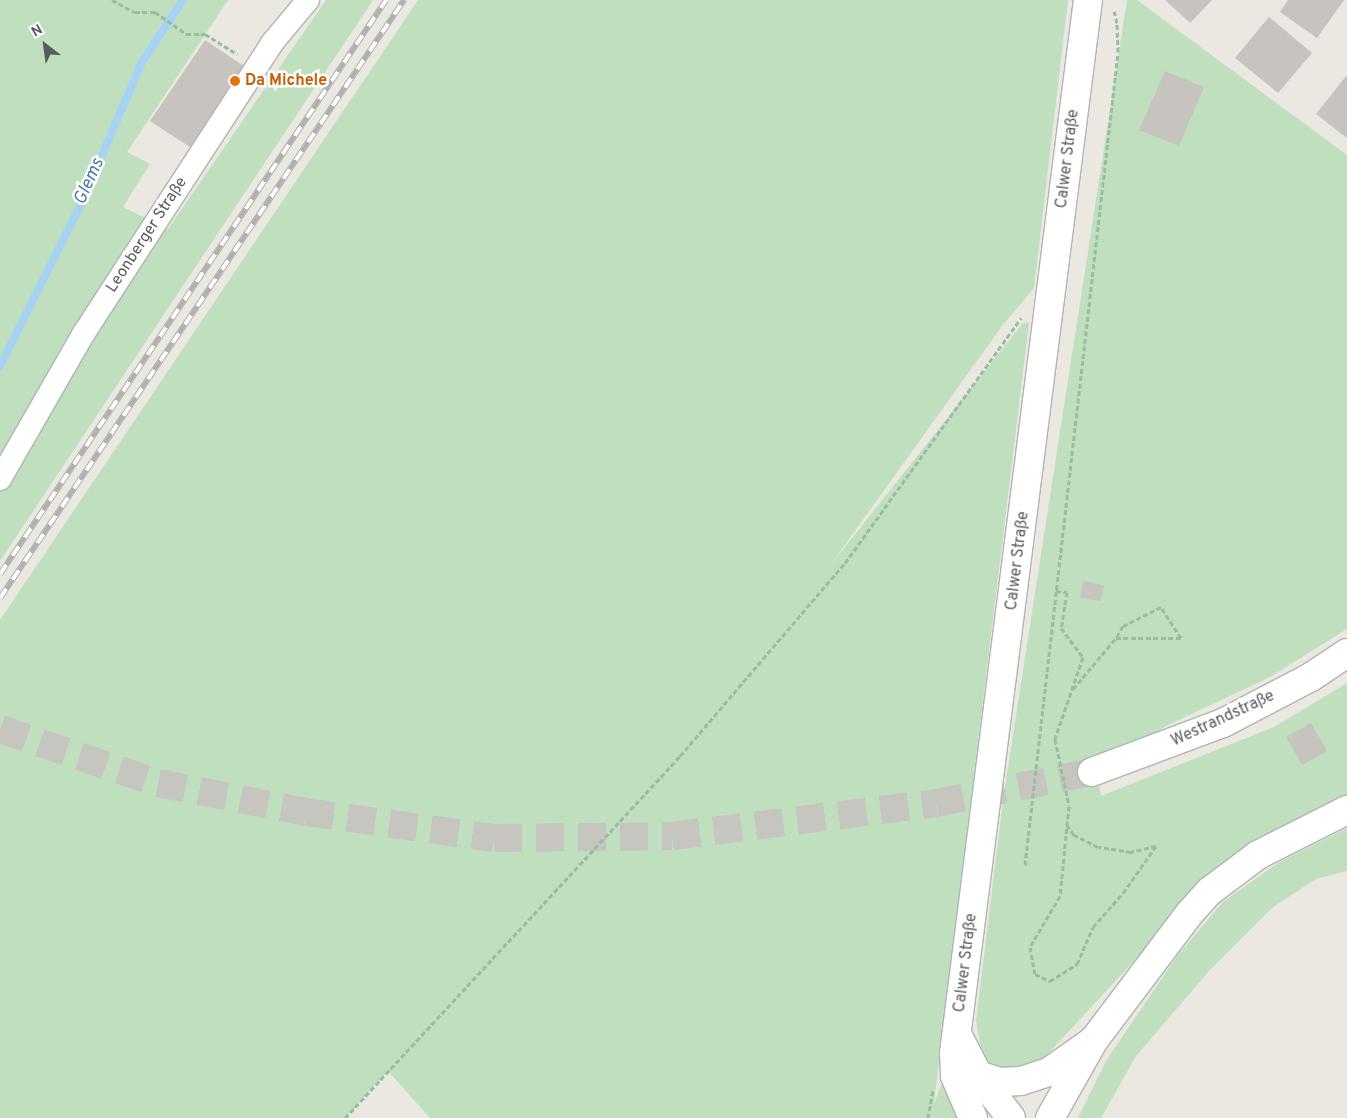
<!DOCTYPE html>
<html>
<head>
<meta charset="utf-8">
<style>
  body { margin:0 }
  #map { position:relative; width:1347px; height:1118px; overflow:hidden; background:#eae8e0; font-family:Overpass,sans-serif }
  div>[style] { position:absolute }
  .green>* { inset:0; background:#bfdfbf }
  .stream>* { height:8px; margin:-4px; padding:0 4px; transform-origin:4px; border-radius:4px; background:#a6d3f4 }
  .building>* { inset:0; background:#c7c4bf }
  .secondary-tunnel>* { height:28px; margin-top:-14px; transform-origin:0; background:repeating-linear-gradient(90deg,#c6c5c0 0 28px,transparent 0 42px) }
  .path>* { height:3px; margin-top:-1.5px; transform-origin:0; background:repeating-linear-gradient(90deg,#98bda2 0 5px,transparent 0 7.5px) }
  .roads { filter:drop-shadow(1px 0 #b1b3b6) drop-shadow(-1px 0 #b1b3b6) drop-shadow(0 1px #b1b3b6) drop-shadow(0 -1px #b1b3b6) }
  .minor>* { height:22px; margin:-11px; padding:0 11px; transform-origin:11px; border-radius:11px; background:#fff }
  .tertiary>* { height:28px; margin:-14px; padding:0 14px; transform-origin:14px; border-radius:14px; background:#fff }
  .secondary>* { height:28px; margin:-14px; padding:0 14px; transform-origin:14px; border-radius:14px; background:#fff }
  .rail>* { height:5.5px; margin-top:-2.75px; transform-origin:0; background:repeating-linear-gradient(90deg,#fff 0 11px,#afb0b0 0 22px); box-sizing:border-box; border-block:1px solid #afb0b0 }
  .dots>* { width:14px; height:14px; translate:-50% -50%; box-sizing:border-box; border:2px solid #fff; border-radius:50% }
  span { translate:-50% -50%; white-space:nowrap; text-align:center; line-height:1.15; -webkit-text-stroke:5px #fff; paint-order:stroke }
  .food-label { font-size:16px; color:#c56008; font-weight:700 }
  .left { translate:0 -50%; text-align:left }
  .street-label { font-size:16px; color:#595c5f }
  .water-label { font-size:18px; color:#4a7aab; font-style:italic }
  .north { position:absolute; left:20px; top:20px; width:50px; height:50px; -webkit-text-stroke:4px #fff; paint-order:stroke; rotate:330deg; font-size:14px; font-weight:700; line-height:20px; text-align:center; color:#595c5f }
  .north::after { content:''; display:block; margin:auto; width:18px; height:22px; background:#595c5f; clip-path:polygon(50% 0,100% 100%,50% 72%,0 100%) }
</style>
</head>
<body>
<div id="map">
  <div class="green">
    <i style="clip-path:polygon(0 0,228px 0,127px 152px,150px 164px,123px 207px,168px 229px,326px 0,373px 0,0 561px)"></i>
    <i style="clip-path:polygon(418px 0,1068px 0,1034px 288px,1002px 326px,829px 567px,1023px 323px,1029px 323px,934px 1103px,945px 1076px,960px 1118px,430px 1118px,388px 1071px,345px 1118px,0 1118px,0 620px)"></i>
    <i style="clip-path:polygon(1127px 0,1137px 0,1347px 155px,1347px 629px,1270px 677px,1168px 725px,1124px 751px,1122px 746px,1093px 755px,1101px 796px,1274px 727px,1347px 683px,1347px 799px,1157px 936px,1044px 1058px,1007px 1070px,992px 1066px,982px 1053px,976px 1021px,1004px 793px)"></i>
    <i style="clip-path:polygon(1347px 828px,1347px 871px,1316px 879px,1273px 907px,1209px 971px,1136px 1056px,1101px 1118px,1078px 1118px,1106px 1061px,1177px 956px,1223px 902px,1278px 863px)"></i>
  </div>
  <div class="stream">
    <i style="left:0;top:366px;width:181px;rotate:-63.4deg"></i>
    <i style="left:81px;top:204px;width:155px;rotate:-66.8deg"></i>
    <i style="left:142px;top:62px;width:74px;rotate:-56.5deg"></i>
  </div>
  <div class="building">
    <i style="clip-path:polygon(1165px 0,1212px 0,1190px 23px)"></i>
    <i style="clip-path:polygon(1288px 0,1344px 0,1317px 38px,1280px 12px)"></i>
    <i style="clip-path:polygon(1269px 17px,1312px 53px,1278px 93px,1235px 58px)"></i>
    <i style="clip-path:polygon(205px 40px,247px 68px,193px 149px,150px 121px)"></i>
    <i style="clip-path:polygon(1165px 71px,1204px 87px,1179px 146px,1139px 130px)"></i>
    <i style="clip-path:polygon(1347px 75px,1347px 138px,1316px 114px)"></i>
    <i style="clip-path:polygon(1083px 581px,1104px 585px,1101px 601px,1080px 598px)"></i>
    <i style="clip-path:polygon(1311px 723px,1327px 751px,1302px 765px,1286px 737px)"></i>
  </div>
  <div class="secondary-tunnel">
    <i style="left:0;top:729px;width:167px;rotate:18.9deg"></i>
    <i style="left:158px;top:783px;width:151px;rotate:11.1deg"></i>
    <i style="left:306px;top:812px;width:190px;rotate:7.9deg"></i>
    <i style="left:494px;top:838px;width:178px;rotate:-0.6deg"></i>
    <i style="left:672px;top:836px;width:266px;rotate:-7.1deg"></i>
    <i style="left:936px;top:803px;width:159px;rotate:-11.2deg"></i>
  </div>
  <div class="path">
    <i style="left:112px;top:0;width:26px;rotate:28deg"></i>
    <i style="left:135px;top:12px;width:20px"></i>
    <i style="left:155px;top:12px;width:38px;rotate:35deg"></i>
    <i style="left:186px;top:34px;width:19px"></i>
    <i style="left:205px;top:34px;width:38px;rotate:32deg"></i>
    <i style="left:1056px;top:591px;width:11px;rotate:5deg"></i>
    <i style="left:1067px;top:592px;width:36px;rotate:99deg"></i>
    <i style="left:1061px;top:628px;width:36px;rotate:53deg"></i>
    <i style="left:1083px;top:657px;width:87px;rotate:108.9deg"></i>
    <i style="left:1055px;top:739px;width:68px;rotate:78.2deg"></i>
    <i style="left:1069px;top:806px;width:90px;rotate:95.7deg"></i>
    <i style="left:1060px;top:896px;width:59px;rotate:120.5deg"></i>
    <i style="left:1030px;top:947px;width:27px;rotate:80deg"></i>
    <i style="left:1035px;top:974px;width:17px;rotate:25deg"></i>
    <i style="left:1050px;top:981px;width:32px;rotate:-32deg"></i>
    <i style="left:1077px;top:964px;width:40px;rotate:-66.6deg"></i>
    <i style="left:1093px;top:927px;width:45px;rotate:-48.6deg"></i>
    <i style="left:1123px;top:893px;width:57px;rotate:-54.9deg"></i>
    <i style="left:1156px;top:846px;width:26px;rotate:167deg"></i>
    <i style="left:1131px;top:852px;width:33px;rotate:-171deg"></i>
    <i style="left:1098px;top:847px;width:27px;rotate:-153deg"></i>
    <i style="left:1074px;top:835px;width:12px;rotate:-125deg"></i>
    <i style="left:1073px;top:689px;width:67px;rotate:-49.9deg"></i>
    <i style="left:1116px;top:638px;width:65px"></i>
    <i style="left:1181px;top:638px;width:37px;rotate:-123deg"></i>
    <i style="left:1161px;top:607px;width:42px;rotate:153.4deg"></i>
    <i style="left:1123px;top:626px;width:14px;rotate:120deg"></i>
    <i style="left:1025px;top:865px;width:818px;rotate:-83.47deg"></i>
    <i style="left:1118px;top:52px;width:29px;rotate:-92deg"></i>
    <i style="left:1117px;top:23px;width:12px;rotate:-104deg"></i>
    <i style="left:345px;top:1118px;width:493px;rotate:-47.2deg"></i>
    <i style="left:680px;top:756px;width:254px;rotate:-49.5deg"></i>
    <i style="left:845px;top:563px;width:302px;rotate:-54.3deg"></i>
    <i style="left:928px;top:1118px;width:29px;rotate:-80deg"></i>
  </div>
  <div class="roads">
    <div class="minor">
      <i style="left:0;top:479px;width:168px;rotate:-60.1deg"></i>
      <i style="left:84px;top:333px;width:346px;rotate:-57deg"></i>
      <i style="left:272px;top:43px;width:56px;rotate:-50.1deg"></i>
    </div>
    <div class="tertiary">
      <i style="left:957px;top:1034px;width:46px;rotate:62.9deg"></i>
      <i style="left:978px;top:1075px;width:23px;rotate:18deg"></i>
      <i style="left:1000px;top:1082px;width:21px;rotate:-3deg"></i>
      <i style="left:1021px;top:1081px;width:29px;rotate:-18deg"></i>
      <i style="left:1049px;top:1072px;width:55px;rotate:-35.4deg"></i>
      <i style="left:978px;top:1075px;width:54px;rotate:52.5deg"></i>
      <i style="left:973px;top:1118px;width:46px;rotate:-113.2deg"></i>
      <i style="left:955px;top:1076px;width:23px;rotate:-92deg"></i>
      <i style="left:954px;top:1053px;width:1061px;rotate:-82.75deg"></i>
    </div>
    <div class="secondary">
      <i style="left:1092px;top:772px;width:140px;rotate:-20.5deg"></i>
      <i style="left:1223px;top:723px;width:99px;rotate:-27.6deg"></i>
      <i style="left:1311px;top:677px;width:43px;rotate:-33.7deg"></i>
      <i style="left:1050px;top:1118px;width:90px;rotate:-60.6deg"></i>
      <i style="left:1094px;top:1040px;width:158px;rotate:-53deg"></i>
      <i style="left:1189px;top:914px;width:31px;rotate:-48deg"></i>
      <i style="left:1210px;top:891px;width:60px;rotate:-36.9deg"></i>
      <i style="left:1258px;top:855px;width:100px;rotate:-26.8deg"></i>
    </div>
  </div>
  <div class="rail">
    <i style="left:0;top:574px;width:692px;rotate:-56.08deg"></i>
    <i style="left:0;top:598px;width:722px;rotate:-55.96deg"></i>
  </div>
  <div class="dots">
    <i style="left:235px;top:81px;background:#e8710a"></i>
  </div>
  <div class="food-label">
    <span class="left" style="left:245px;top:81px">Da Michele</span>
  </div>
  <div class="street-label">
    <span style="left:1068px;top:159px;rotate:-83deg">Calwer Straße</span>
    <span style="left:147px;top:235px;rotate:-57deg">Leonberger Straße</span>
    <span style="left:1018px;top:561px;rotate:-83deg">Calwer Straße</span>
    <span style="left:1223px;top:719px;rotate:-25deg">Westrandstraße</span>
    <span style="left:966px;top:963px;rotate:-83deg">Calwer Straße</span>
  </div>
  <div class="water-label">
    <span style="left:90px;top:182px;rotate:-66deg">Glems</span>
  </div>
  <div class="north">N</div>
</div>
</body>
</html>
